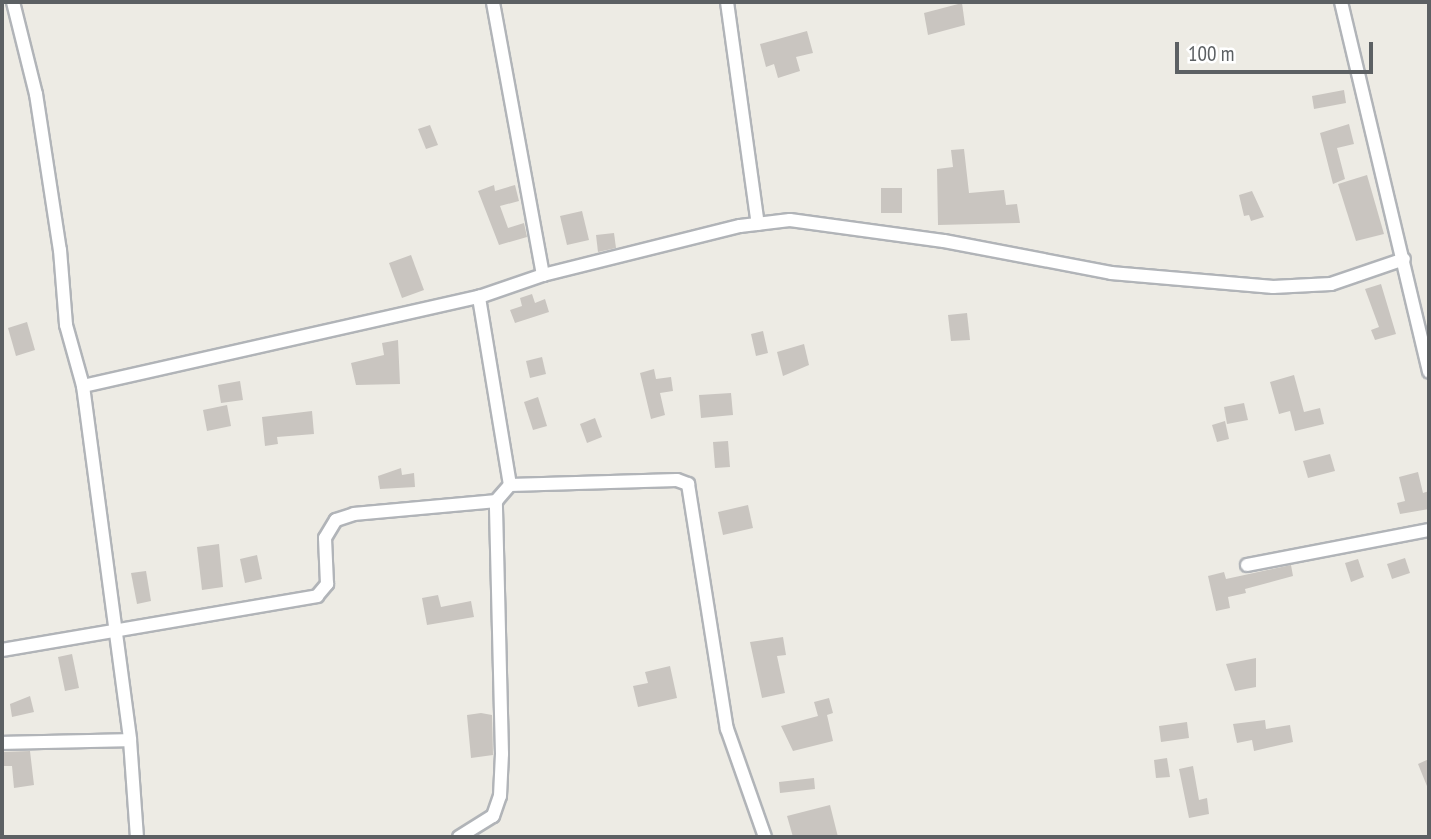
<!DOCTYPE html>
<html>
<head>
<meta charset="utf-8">
<style>
  body { margin:0 }
  #map { position:relative; width:1431px; height:839px; overflow:hidden; background:#edebe4; font-family:"PT Sans Narrow",sans-serif }
  div>[style] { position:absolute }
  .building>* { inset:0; background:#c9c5c0 }
  .roads { filter:drop-shadow(2px 0 #b1b4b8) drop-shadow(-2px 0 #b1b4b8) drop-shadow(0 2px #b1b4b8) drop-shadow(0 -2px #b1b4b8) }
  .street>* { height:12px; margin:-6px; padding:0 6px; transform-origin:6px; border-radius:6px; background:#fff }
  span { translate:-50% -50%; white-space:nowrap; text-align:center; line-height:1.15; -webkit-text-stroke:5px #fff; paint-order:stroke }
  .frame { position:absolute; inset:0; border:4px solid #5c6063; pointer-events:none }
  .scale { position:absolute; left:1175px; top:42px; width:198px; height:32px; box-sizing:border-box; border:4px solid #5c6063; border-top:0; padding-left:9px; font-size:21px; line-height:24px; white-space:nowrap; color:#5c6063; -webkit-text-stroke:5px #fff; paint-order:stroke }
</style>
</head>
<body>
<div id="map">
  <div class="building">
    <i style="clip-path:polygon(962px 3px,965px 25px,928px 35px,924px 13px)"></i>
    <i style="clip-path:polygon(807px 31px,813px 53px,796px 57px,800px 71px,778px 78px,774px 64px,766px 67px,760px 44px)"></i>
    <i style="clip-path:polygon(1344px 90px,1346px 103px,1314px 109px,1312px 96px)"></i>
    <i style="clip-path:polygon(1349px 124px,1354px 144px,1337px 148px,1345px 179px,1333px 184px,1320px 133px)"></i>
    <i style="clip-path:polygon(430px 125px,438px 145px,426px 149px,418px 129px)"></i>
    <i style="clip-path:polygon(964px 149px,969px 193px,1004px 190px,1006px 205px,1017px 204px,1020px 223px,938px 225px,937px 169px,953px 167px,951px 150px)"></i>
    <i style="clip-path:polygon(1367px 175px,1384px 234px,1356px 241px,1338px 184px)"></i>
    <i style="clip-path:polygon(494px 185px,495px 191px,515px 185px,519px 201px,500px 206px,508px 228px,524px 223px,527px 237px,499px 245px,478px 191px)"></i>
    <i style="clip-path:polygon(881px 188px,902px 188px,902px 213px,881px 213px)"></i>
    <i style="clip-path:polygon(1252px 191px,1264px 217px,1251px 221px,1249px 215px,1244px 216px,1239px 195px)"></i>
    <i style="clip-path:polygon(582px 211px,589px 240px,567px 245px,560px 216px)"></i>
    <i style="clip-path:polygon(614px 233px,616px 248px,598px 252px,596px 235px)"></i>
    <i style="clip-path:polygon(411px 255px,424px 290px,402px 298px,389px 263px)"></i>
    <i style="clip-path:polygon(1381px 284px,1396px 334px,1375px 340px,1371px 330px,1379px 327px,1365px 289px)"></i>
    <i style="clip-path:polygon(532px 294px,535px 303px,545px 299px,549px 312px,515px 323px,510px 310px,522px 306px,520px 298px)"></i>
    <i style="clip-path:polygon(967px 313px,970px 340px,951px 341px,948px 315px)"></i>
    <i style="clip-path:polygon(27px 322px,35px 350px,16px 356px,8px 328px)"></i>
    <i style="clip-path:polygon(763px 331px,768px 353px,756px 356px,751px 334px)"></i>
    <i style="clip-path:polygon(398px 340px,400px 384px,356px 385px,351px 363px,384px 355px,382px 343px)"></i>
    <i style="clip-path:polygon(804px 344px,809px 365px,783px 376px,777px 352px)"></i>
    <i style="clip-path:polygon(542px 357px,546px 374px,530px 378px,526px 361px)"></i>
    <i style="clip-path:polygon(654px 369px,656px 379px,671px 377px,673px 391px,660px 393px,665px 415px,651px 419px,640px 373px)"></i>
    <i style="clip-path:polygon(1294px 375px,1304px 412px,1320px 408px,1324px 424px,1295px 431px,1290px 411px,1279px 414px,1270px 382px)"></i>
    <i style="clip-path:polygon(240px 381px,243px 400px,221px 403px,218px 385px)"></i>
    <i style="clip-path:polygon(731px 393px,733px 415px,701px 418px,699px 395px)"></i>
    <i style="clip-path:polygon(538px 397px,547px 426px,533px 430px,524px 402px)"></i>
    <i style="clip-path:polygon(1244px 403px,1248px 420px,1227px 424px,1224px 407px)"></i>
    <i style="clip-path:polygon(227px 405px,231px 426px,207px 431px,203px 410px)"></i>
    <i style="clip-path:polygon(312px 411px,314px 434px,277px 437px,278px 444px,265px 446px,262px 417px)"></i>
    <i style="clip-path:polygon(595px 418px,602px 437px,587px 443px,580px 424px)"></i>
    <i style="clip-path:polygon(1225px 421px,1229px 439px,1217px 442px,1212px 425px)"></i>
    <i style="clip-path:polygon(728px 441px,730px 467px,715px 468px,713px 442px)"></i>
    <i style="clip-path:polygon(1330px 454px,1335px 471px,1308px 478px,1303px 461px)"></i>
    <i style="clip-path:polygon(401px 468px,402px 475px,414px 473px,415px 487px,380px 489px,378px 476px)"></i>
    <i style="clip-path:polygon(1418px 472px,1423px 493px,1429px 491px,1429px 509px,1400px 514px,1397px 503px,1405px 501px,1399px 477px)"></i>
    <i style="clip-path:polygon(748px 505px,753px 528px,723px 535px,718px 512px)"></i>
    <i style="clip-path:polygon(219px 544px,223px 587px,202px 590px,197px 547px)"></i>
    <i style="clip-path:polygon(257px 555px,262px 579px,245px 583px,240px 559px)"></i>
    <i style="clip-path:polygon(1405px 558px,1410px 573px,1392px 579px,1387px 564px)"></i>
    <i style="clip-path:polygon(1358px 559px,1364px 577px,1351px 582px,1345px 563px)"></i>
    <i style="clip-path:polygon(1291px 565px,1293px 576px,1245px 589px,1246px 593px,1228px 597px,1230px 608px,1216px 611px,1208px 576px,1224px 572px,1226px 579px)"></i>
    <i style="clip-path:polygon(146px 571px,151px 601px,137px 604px,131px 573px)"></i>
    <i style="clip-path:polygon(438px 595px,441px 607px,471px 601px,474px 617px,427px 625px,422px 598px)"></i>
    <i style="clip-path:polygon(783px 637px,786px 655px,777px 656px,785px 693px,762px 698px,750px 642px)"></i>
    <i style="clip-path:polygon(72px 654px,79px 688px,65px 691px,58px 657px)"></i>
    <i style="clip-path:polygon(1256px 658px,1256px 687px,1235px 691px,1226px 664px)"></i>
    <i style="clip-path:polygon(670px 666px,677px 698px,638px 707px,633px 686px,648px 683px,645px 672px)"></i>
    <i style="clip-path:polygon(30px 696px,34px 712px,12px 717px,10px 704px)"></i>
    <i style="clip-path:polygon(829px 698px,833px 713px,827px 715px,833px 741px,793px 751px,781px 726px,818px 716px,814px 702px)"></i>
    <i style="clip-path:polygon(481px 713px,492px 715px,493px 755px,471px 758px,467px 715px)"></i>
    <i style="clip-path:polygon(1265px 720px,1266px 729px,1290px 725px,1293px 742px,1254px 751px,1252px 740px,1237px 743px,1233px 724px)"></i>
    <i style="clip-path:polygon(1187px 722px,1189px 738px,1161px 742px,1159px 726px)"></i>
    <i style="clip-path:polygon(30px 751px,34px 785px,14px 788px,12px 766px,2px 766px,2px 752px)"></i>
    <i style="clip-path:polygon(1167px 758px,1170px 777px,1156px 778px,1154px 760px)"></i>
    <i style="clip-path:polygon(1429px 759px,1429px 791px,1418px 764px)"></i>
    <i style="clip-path:polygon(1193px 766px,1199px 800px,1207px 798px,1209px 814px,1189px 818px,1179px 769px)"></i>
    <i style="clip-path:polygon(814px 778px,815px 789px,780px 793px,779px 782px)"></i>
    <i style="clip-path:polygon(830px 805px,838px 837px,793px 837px,787px 816px)"></i>
  </div>
  <div class="roads">
    <div class="street">
      <i style="left:13px;top:2px;width:95px;rotate:76deg"></i>
      <i style="left:36px;top:94px;width:158px;rotate:81.3deg"></i>
      <i style="left:60px;top:250px;width:75px;rotate:85.4deg"></i>
      <i style="left:66px;top:325px;width:63px;rotate:74.4deg"></i>
      <i style="left:83px;top:386px;width:357px;rotate:82.4deg"></i>
      <i style="left:130px;top:740px;width:97px;rotate:85.9deg"></i>
      <i style="left:727px;top:2px;width:224px;rotate:82.1deg"></i>
      <i style="left:1341px;top:2px;width:380px;rotate:76.6deg"></i>
      <i style="left:543px;top:275px;width:203px;rotate:-14deg"></i>
      <i style="left:740px;top:226px;width:50px;rotate:-6.8deg"></i>
      <i style="left:790px;top:220px;width:155px;rotate:7.8deg"></i>
      <i style="left:944px;top:241px;width:170px;rotate:10.8deg"></i>
      <i style="left:1111px;top:273px;width:163px;rotate:4.9deg"></i>
      <i style="left:1273px;top:287px;width:58px;rotate:-3deg"></i>
      <i style="left:1331px;top:284px;width:77px;rotate:-18.9deg"></i>
      <i style="left:83px;top:386px;width:406px;rotate:-12.7deg"></i>
      <i style="left:510px;top:485px;width:167px;rotate:-1.7deg"></i>
      <i style="left:677px;top:480px;width:12px;rotate:20deg"></i>
      <i style="left:688px;top:484px;width:248px;rotate:81deg"></i>
      <i style="left:727px;top:729px;width:114px;rotate:70.6deg"></i>
      <i style="left:1247px;top:565px;width:185px;rotate:-10.9deg"></i>
      <i style="left:2px;top:650px;width:320px;rotate:-9.7deg"></i>
      <i style="left:317px;top:596px;width:16px;rotate:-50deg"></i>
      <i style="left:327px;top:584px;width:46px;rotate:-92.5deg"></i>
      <i style="left:325px;top:538px;width:21px;rotate:-59deg"></i>
      <i style="left:336px;top:520px;width:19px;rotate:-18deg"></i>
      <i style="left:354px;top:514px;width:143px;rotate:-5.2deg"></i>
      <i style="left:2px;top:743px;width:128px;rotate:-1.3deg"></i>
      <i style="left:459px;top:837px;width:40px;rotate:-32deg"></i>
      <i style="left:493px;top:816px;width:21px;rotate:-71deg"></i>
      <i style="left:500px;top:796px;width:42px;rotate:-87.3deg"></i>
      <i style="left:502px;top:754px;width:253px;rotate:-91.4deg"></i>
      <i style="left:496px;top:501px;width:21px;rotate:-49deg"></i>
      <i style="left:510px;top:485px;width:191px;rotate:-99.4deg"></i>
      <i style="left:479px;top:297px;width:68px;rotate:-19deg"></i>
      <i style="left:543px;top:275px;width:278px;rotate:-100.4deg"></i>
    </div>
  </div>
  <div class="frame"></div>
  <div class="scale">100 m</div>
</div>
</body>
</html>
